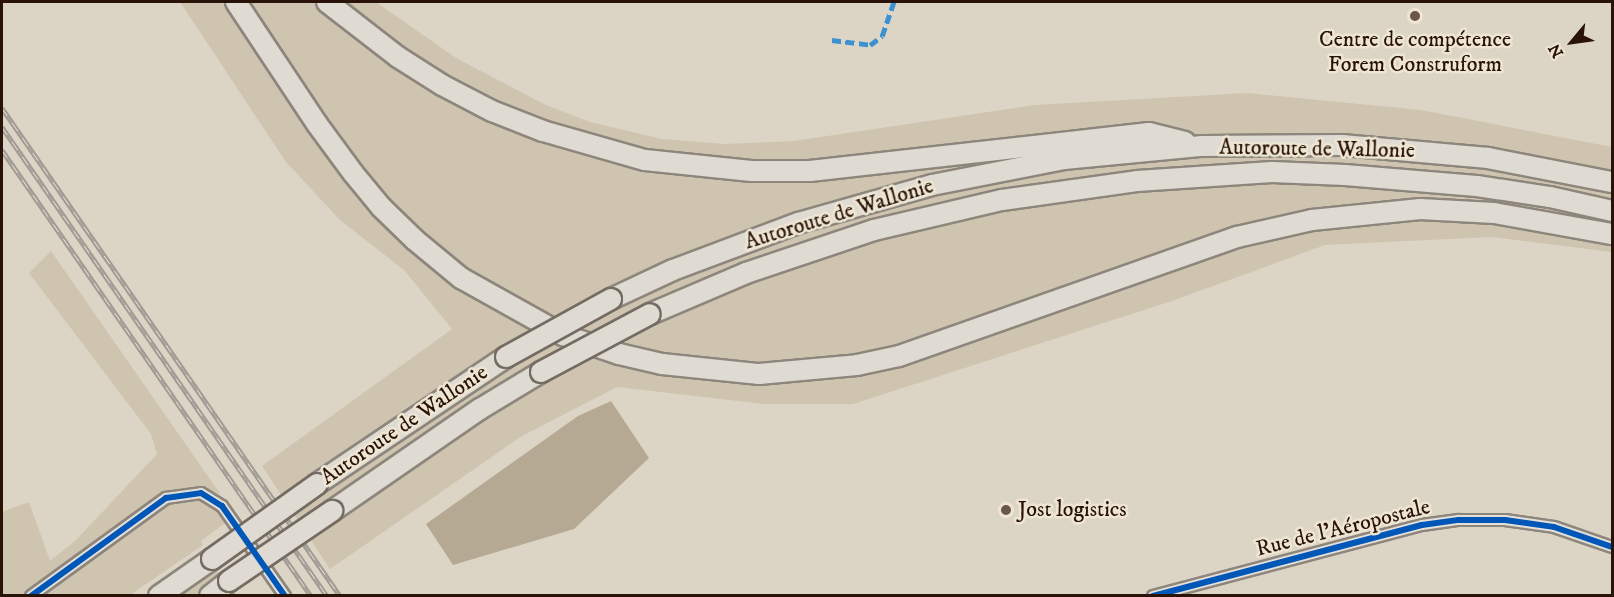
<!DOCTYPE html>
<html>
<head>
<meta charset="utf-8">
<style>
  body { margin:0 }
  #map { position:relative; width:1614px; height:597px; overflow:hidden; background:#dcd5c5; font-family:"IM FELL DW Pica",serif }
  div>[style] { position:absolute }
  .green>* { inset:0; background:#cfc4af }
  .water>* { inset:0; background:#b6a994 }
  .roads { filter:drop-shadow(2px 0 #8d867c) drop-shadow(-2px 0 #8d867c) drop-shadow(0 2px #8d867c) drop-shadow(0 -2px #8d867c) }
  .street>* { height:10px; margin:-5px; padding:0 5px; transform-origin:5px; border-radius:5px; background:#e4e0d9 }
  .highway>* { height:20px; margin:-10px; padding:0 10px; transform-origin:10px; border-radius:10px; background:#dfdbd2 }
  .rail>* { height:5px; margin-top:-2.5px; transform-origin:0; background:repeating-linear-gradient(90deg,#eee6d3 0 9px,#a09b94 0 18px); box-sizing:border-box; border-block:2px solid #a09b94 }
  .bridges { filter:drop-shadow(2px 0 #746c63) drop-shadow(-2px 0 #746c63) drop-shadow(0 2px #746c63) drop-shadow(0 -2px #746c63) }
  .highway-bridge>* { height:20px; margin:-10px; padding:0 10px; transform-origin:10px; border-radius:10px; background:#dfdbd2 }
  .quiet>* { height:4.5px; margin-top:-2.25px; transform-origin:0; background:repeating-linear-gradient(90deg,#3c92d1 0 9px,transparent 0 13.5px) }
  .cycleway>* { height:6px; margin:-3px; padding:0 3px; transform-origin:3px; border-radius:3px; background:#0057b8 }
  .dots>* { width:16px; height:16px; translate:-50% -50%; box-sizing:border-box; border:3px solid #eee6d3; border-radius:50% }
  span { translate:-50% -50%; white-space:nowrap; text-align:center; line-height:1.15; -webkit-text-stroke:5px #eee6d3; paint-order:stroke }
  .poi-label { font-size:22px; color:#291308 }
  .left { translate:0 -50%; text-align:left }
  .street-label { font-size:22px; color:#291308 }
  .frame { position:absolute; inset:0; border:3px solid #291308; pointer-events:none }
  .north { position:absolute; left:1542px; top:12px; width:60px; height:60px; -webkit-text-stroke:4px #eee6d3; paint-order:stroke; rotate:241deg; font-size:16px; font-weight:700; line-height:24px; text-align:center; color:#291308 }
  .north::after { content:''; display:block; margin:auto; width:21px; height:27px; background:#291308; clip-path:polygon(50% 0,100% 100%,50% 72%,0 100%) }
</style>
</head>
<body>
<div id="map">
  <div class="green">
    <i style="clip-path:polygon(180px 2px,376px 2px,456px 58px,546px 105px,590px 122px,662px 139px,725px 144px,794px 141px,1035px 105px,1246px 93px,1421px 110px,1612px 147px,1612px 252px,1491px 237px,1325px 245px,1172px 301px,853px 404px,765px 404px,617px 387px,522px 436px,330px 569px,262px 466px,452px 329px,404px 270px,340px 220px,286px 162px)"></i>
    <i style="clip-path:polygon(51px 251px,221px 495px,204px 488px,182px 489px,162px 496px,26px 595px,2px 595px,2px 512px,29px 502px,50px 561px,76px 540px,157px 454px,151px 434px,29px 273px)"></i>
    <i style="clip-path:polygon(185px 498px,199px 499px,217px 508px,229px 520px,201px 541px,203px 545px,130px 595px,43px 596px,170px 502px)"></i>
    <i style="clip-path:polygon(216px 569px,222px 576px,195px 595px,178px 596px)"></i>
  </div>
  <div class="water">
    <i style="clip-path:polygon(611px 401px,649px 458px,574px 529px,453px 565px,426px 524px,578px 416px)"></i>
  </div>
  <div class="roads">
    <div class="street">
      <i style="left:31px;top:596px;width:167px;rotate:-36deg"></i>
      <i style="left:166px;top:498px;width:35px;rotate:-8deg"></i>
      <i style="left:201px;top:493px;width:25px;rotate:32deg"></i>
      <i style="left:222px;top:506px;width:110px;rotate:55deg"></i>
      <i style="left:1153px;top:596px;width:278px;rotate:-14.8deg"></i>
      <i style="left:1422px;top:525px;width:37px;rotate:-8deg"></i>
      <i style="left:1459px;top:520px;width:46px"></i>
      <i style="left:1505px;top:520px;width:49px;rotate:8.1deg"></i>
      <i style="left:1554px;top:527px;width:61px;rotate:19deg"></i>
    </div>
    <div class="highway">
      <i style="left:236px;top:2px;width:146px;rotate:56.4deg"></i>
      <i style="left:317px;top:124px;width:61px;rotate:53.7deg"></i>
      <i style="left:353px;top:173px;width:44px;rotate:50.5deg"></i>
      <i style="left:381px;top:207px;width:47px;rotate:44.1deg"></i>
      <i style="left:415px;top:240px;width:60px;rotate:39.6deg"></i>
      <i style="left:461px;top:278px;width:117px;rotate:29.2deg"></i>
      <i style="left:563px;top:335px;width:59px;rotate:18.7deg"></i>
      <i style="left:619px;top:354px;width:44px;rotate:13.1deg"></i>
      <i style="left:662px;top:364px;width:98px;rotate:5.9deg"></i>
      <i style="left:759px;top:374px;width:98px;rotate:-5.2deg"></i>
      <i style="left:857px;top:365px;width:43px;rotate:-12.1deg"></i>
      <i style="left:899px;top:356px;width:358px;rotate:-19.4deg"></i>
      <i style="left:1237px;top:237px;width:77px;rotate:-12.8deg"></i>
      <i style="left:1312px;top:220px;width:109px;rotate:-5.8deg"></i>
      <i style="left:1420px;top:209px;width:74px;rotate:3.1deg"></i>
      <i style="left:1494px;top:213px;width:120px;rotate:10.1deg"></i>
      <i style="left:327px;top:2px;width:90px;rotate:37.8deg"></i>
      <i style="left:398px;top:57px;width:52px;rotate:32.5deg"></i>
      <i style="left:442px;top:85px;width:56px;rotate:27.5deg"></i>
      <i style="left:492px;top:111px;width:55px;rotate:21.4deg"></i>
      <i style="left:543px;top:131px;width:106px;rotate:15.9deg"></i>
      <i style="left:645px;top:160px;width:107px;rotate:5.9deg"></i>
      <i style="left:751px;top:171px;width:59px"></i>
      <i style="left:810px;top:171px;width:341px;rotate:-6.4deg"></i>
      <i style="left:1149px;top:133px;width:37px;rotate:14deg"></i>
      <i style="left:611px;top:299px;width:68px;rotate:-25.1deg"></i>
      <i style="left:673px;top:270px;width:134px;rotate:-20.6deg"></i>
      <i style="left:798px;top:223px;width:139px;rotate:-15.8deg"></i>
      <i style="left:932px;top:185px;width:135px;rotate:-11.1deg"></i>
      <i style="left:1064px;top:159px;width:139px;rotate:-5.4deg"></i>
      <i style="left:1202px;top:146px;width:140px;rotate:-0.4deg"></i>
      <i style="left:1342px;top:145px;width:147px;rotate:5.1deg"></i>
      <i style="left:1488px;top:158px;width:126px;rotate:11deg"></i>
      <i style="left:650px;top:314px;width:104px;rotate:-23.1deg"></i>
      <i style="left:746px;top:273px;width:135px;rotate:-18.6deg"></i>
      <i style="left:874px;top:230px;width:131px;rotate:-13.2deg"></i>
      <i style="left:1002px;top:200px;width:136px;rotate:-8deg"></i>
      <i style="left:1137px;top:181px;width:135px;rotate:-3.8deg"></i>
      <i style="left:1272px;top:172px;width:73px;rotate:2.4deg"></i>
      <i style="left:1345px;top:175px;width:132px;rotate:4.8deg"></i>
      <i style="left:1477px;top:186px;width:74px;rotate:8.6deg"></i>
      <i style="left:1550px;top:197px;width:64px;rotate:12.7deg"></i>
      <i style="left:317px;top:484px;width:228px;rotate:-33.9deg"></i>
      <i style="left:332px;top:511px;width:180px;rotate:-34.6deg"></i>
      <i style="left:480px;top:409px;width:71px;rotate:-31.2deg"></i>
      <i style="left:159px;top:596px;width:65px;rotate:-34.9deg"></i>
      <i style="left:210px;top:596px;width:24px;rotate:-38deg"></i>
    </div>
  </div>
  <div class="rail">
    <i style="left:2px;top:108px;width:594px;rotate:55.29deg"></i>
    <i style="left:2px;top:127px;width:571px;rotate:55.28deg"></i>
    <i style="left:2px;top:150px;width:543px;rotate:55.28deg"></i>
  </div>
  <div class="bridges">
    <div class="highway-bridge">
      <i style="left:506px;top:357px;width:120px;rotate:-28.9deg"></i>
      <i style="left:541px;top:372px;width:123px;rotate:-28deg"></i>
      <i style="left:212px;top:559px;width:129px;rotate:-35.5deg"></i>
      <i style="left:229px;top:581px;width:125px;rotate:-34.2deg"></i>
    </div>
  </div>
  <div class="quiet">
    <i style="left:832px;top:40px;width:38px;rotate:7deg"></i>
    <i style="left:870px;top:45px;width:15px;rotate:-37deg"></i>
    <i style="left:882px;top:36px;width:36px;rotate:-71deg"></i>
  </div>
  <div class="cycleway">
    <i style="left:31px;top:596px;width:167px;rotate:-36deg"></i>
    <i style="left:166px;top:498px;width:35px;rotate:-8deg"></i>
    <i style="left:201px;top:493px;width:25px;rotate:32deg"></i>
    <i style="left:222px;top:506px;width:110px;rotate:55deg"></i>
    <i style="left:1153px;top:596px;width:278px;rotate:-14.8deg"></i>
    <i style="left:1422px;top:525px;width:37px;rotate:-8deg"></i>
    <i style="left:1459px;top:520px;width:46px"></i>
    <i style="left:1505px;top:520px;width:49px;rotate:8.1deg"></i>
    <i style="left:1554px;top:527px;width:61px;rotate:19deg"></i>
  </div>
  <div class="dots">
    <i style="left:1415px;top:16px;background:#68574a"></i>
    <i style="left:1006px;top:510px;background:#68574a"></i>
  </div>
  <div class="poi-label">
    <span style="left:1415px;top:52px">Centre de compétence<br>Forem Construform</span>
    <span class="left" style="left:1018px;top:510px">Jost logistics</span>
  </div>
  <div class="street-label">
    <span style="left:1317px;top:149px;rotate:1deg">Autoroute de Wallonie</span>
    <span style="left:839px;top:214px;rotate:-17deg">Autoroute de Wallonie</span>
    <span style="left:404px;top:425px;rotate:-34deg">Autoroute de Wallonie</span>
    <span style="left:1343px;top:528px;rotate:-14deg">Rue de l'Aéropostale</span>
  </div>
  <div class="frame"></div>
  <div class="north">N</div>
</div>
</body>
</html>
